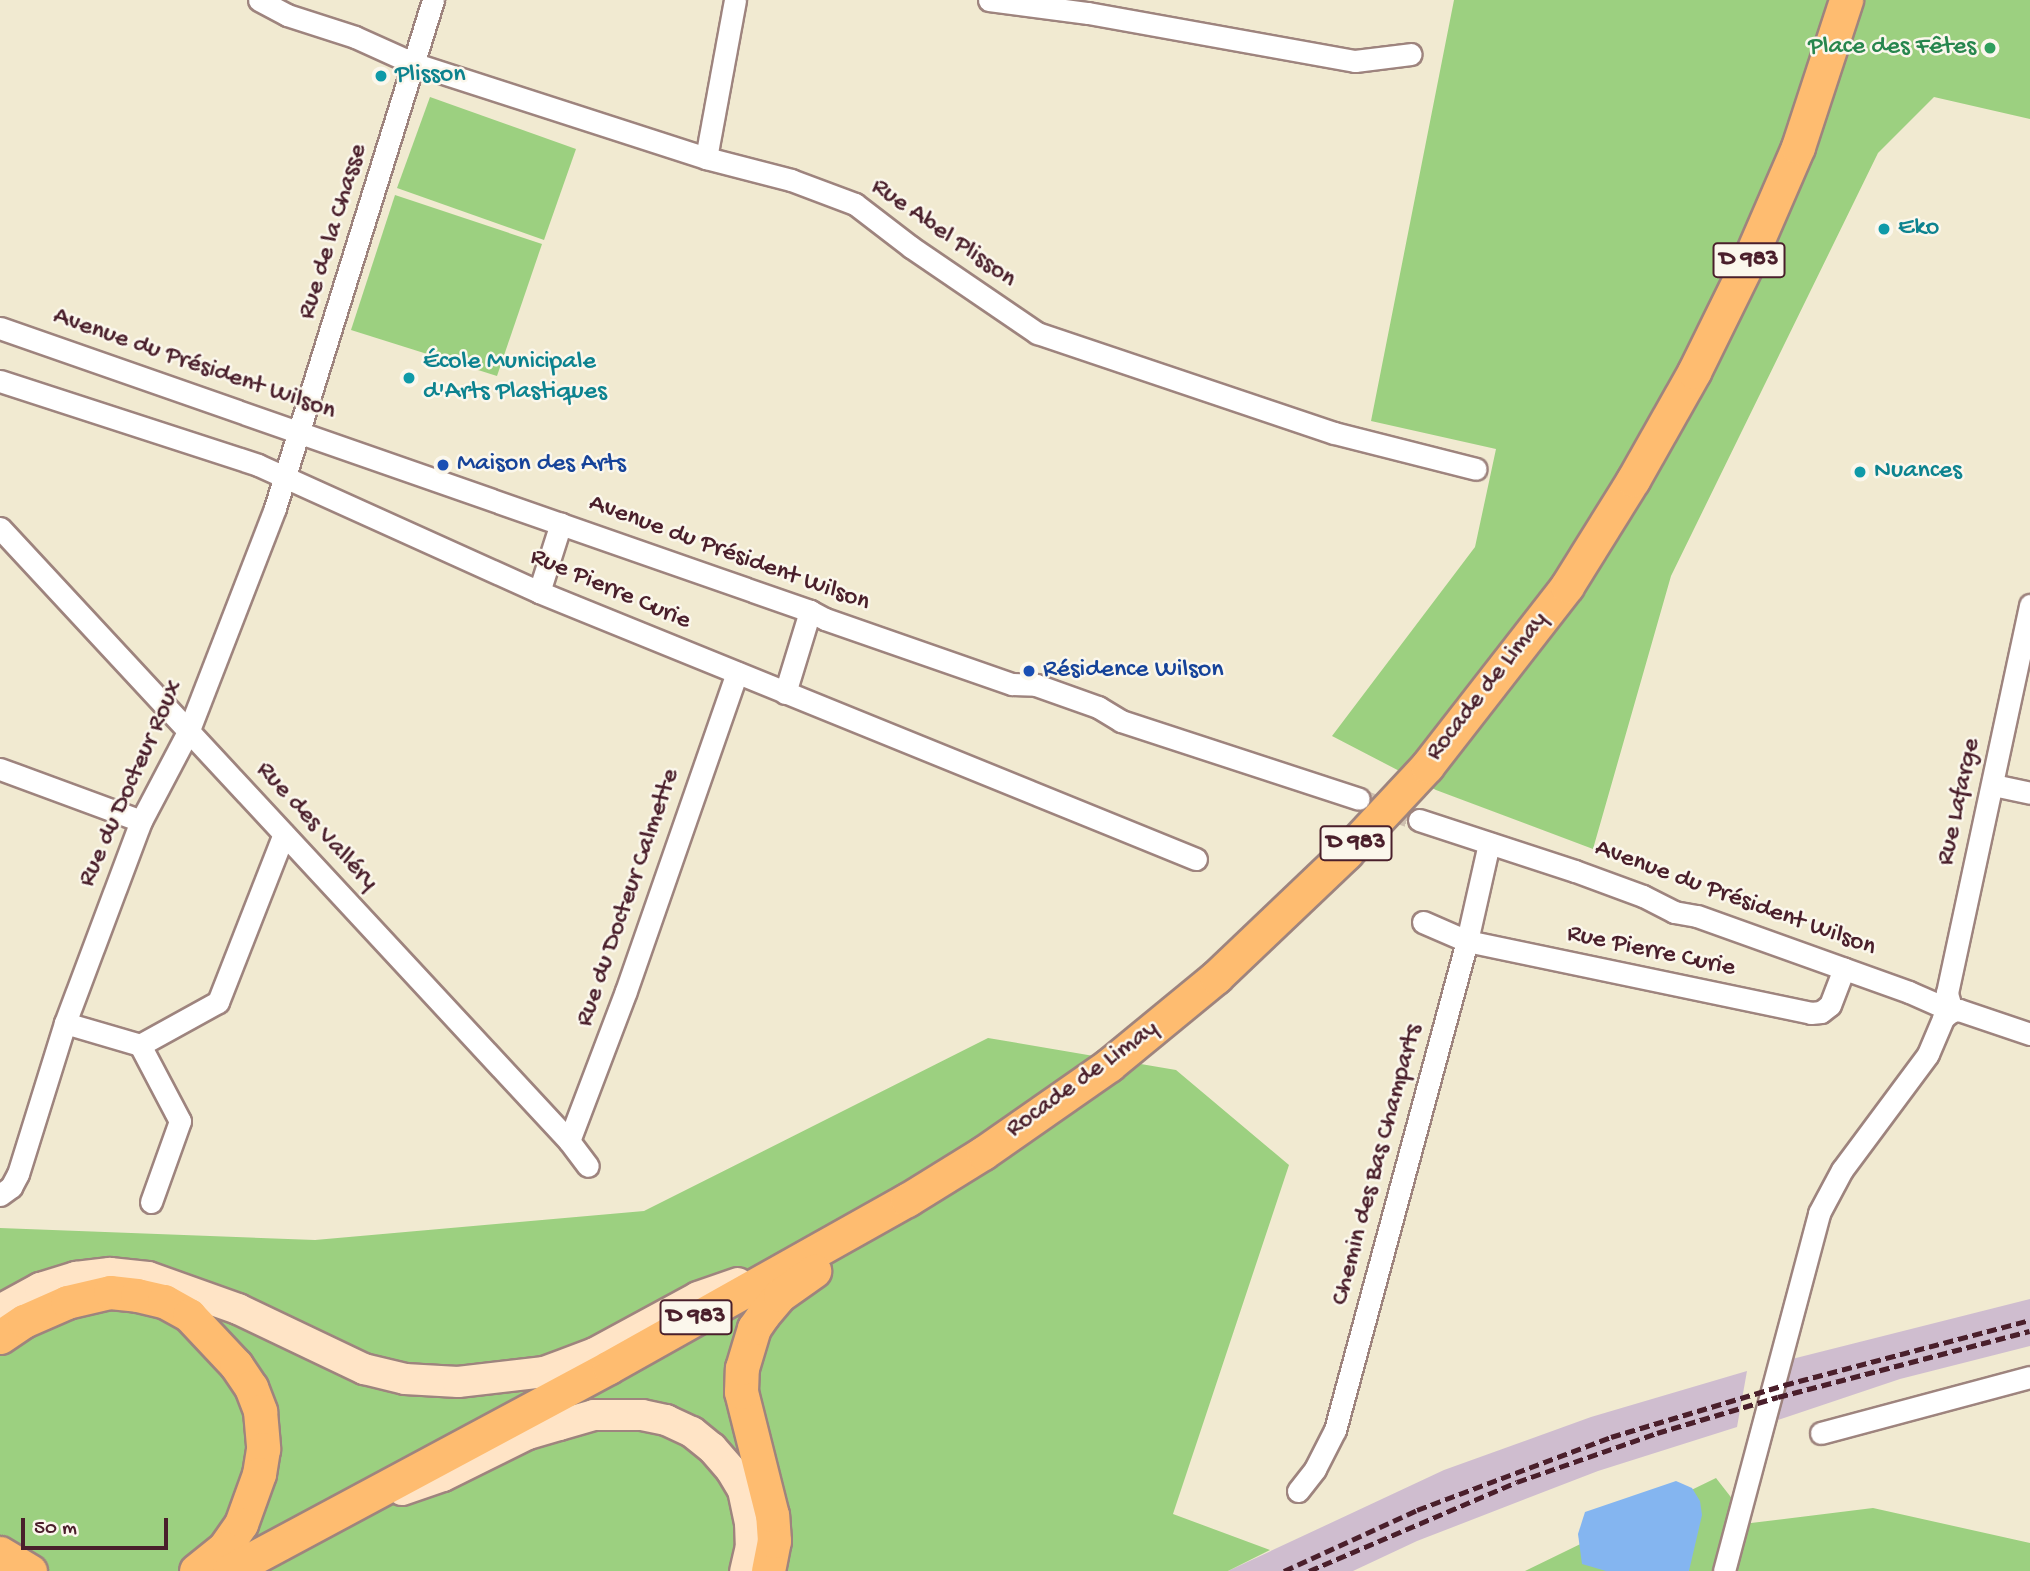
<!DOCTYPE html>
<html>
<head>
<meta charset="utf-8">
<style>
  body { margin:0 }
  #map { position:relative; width:2030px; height:1571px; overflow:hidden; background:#f1ead1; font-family:"Gochi Hand",sans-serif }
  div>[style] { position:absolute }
  .industrial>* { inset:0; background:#cfbdcf }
  .green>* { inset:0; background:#9cd080 }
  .water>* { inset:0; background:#84b5f0 }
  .minor-tunnel>* { height:21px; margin-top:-10.5px; transform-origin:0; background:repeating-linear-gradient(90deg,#d0c1b0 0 21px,transparent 0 31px) }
  .roads { filter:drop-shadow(2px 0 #9e847e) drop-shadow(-2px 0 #9e847e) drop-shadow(0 2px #9e847e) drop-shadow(0 -2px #9e847e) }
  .minor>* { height:21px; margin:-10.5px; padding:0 10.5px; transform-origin:10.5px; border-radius:10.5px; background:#fff }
  .secondary>* { height:30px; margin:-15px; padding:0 15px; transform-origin:15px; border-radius:15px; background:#ffe4c6 }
  .primary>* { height:33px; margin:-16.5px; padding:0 16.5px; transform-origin:16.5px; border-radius:16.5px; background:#febc70 }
  .rail>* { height:5px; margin-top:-2.5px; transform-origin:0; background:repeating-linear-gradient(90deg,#4a1f2b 0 10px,transparent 0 15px) }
  .dots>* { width:19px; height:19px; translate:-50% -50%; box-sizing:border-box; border:4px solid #fbf7ec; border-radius:50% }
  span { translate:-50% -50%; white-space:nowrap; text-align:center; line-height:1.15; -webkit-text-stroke:5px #fbf7ec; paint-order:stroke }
  .shield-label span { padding:2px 5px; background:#fbf7ec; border:2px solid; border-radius:5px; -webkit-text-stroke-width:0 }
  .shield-label { font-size:24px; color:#4a1f2b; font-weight:700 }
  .leisure-label { font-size:26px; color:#27864d }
  .right { translate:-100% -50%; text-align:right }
  .culture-label { font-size:26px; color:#0d838f }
  .left { translate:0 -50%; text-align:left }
  .street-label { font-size:26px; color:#4a1f2b }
  .transit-label { font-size:26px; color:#164399 }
  .scale { position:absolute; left:21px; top:1518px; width:147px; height:32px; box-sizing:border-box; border:4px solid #4a1f2b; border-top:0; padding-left:9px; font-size:21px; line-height:24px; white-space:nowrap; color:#4a1f2b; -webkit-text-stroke:5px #fbf7ec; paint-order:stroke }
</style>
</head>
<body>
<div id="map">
  <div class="industrial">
    <i style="clip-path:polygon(2030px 1299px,2030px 1346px,1900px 1379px,1778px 1420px,1792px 1359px)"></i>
    <i style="clip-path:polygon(1747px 1371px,1737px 1427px,1598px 1471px,1417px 1541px,1353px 1571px,1228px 1571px,1444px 1470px,1591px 1417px)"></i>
  </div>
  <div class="green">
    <i style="clip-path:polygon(1454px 0,2030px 0,2030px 119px,1934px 97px,1878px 153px,1671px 576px,1593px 849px,1436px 790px,1332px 736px,1475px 547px,1496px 449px,1371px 421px)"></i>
    <i style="clip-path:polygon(430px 97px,576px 149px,544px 240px,397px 188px)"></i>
    <i style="clip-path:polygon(395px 195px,542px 244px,497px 376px,351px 330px)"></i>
    <i style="clip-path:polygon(988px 1038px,1176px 1070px,1289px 1165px,1173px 1514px,1270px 1550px,1228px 1571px,0 1571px,0 1228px,315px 1240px,644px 1211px)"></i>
    <i style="clip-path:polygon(1716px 1478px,1751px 1523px,1873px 1508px,2030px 1543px,2030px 1571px,1525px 1571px)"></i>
  </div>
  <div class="water">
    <i style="clip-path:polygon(1676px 1481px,1692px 1488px,1700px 1501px,1702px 1515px,1689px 1571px,1606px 1571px,1582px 1564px,1578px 1534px,1585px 1512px)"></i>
  </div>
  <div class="minor-tunnel">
    <i style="left:1359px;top:799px;width:64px;rotate:19.3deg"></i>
  </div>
  <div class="roads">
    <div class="minor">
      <i style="left:259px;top:0;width:32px;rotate:28deg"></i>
      <i style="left:287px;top:15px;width:71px;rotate:17.9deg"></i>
      <i style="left:355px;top:37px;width:66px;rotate:24.2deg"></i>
      <i style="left:415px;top:64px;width:306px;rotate:17.9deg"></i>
      <i style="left:706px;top:158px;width:88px;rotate:14.5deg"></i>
      <i style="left:791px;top:180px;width:68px;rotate:20.6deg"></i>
      <i style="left:855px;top:204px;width:71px;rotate:37.5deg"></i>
      <i style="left:911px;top:247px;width:153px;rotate:34.3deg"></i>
      <i style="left:1037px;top:333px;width:313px;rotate:18.6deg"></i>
      <i style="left:1334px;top:433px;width:146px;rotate:14.2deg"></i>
      <i style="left:989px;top:0;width:100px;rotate:7.5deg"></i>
      <i style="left:1088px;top:13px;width:271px;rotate:10.2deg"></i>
      <i style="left:1355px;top:61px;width:56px;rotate:-7.1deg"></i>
      <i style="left:706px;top:158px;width:161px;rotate:-79.6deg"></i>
      <i style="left:0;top:328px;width:858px;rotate:19.26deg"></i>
      <i style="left:810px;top:611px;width:17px;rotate:28deg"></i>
      <i style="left:825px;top:619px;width:198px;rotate:19.2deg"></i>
      <i style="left:1012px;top:684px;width:24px;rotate:2deg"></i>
      <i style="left:1036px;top:685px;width:66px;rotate:19.5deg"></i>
      <i style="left:1098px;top:707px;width:27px;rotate:31deg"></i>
      <i style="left:1121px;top:721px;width:250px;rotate:18.1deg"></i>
      <i style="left:0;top:381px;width:271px;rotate:18deg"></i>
      <i style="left:258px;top:465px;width:308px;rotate:24.3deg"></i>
      <i style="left:539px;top:592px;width:709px;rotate:22.12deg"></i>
      <i style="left:0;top:528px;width:836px;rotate:47.13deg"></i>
      <i style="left:569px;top:1141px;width:31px;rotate:53deg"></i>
      <i style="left:539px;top:592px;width:72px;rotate:-72.3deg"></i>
      <i style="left:785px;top:693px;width:86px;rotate:-73deg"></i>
      <i style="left:0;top:769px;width:150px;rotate:20.2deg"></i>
      <i style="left:1993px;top:785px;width:38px;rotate:12deg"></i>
      <i style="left:1419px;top:820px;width:164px;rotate:18.1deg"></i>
      <i style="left:1575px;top:871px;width:72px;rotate:20.2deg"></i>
      <i style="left:1643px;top:896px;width:35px;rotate:27deg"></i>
      <i style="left:1674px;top:912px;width:23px;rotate:10deg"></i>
      <i style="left:1697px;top:916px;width:225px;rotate:19.7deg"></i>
      <i style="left:1909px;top:992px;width:47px;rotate:23.8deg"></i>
      <i style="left:1952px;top:1011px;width:7px;rotate:-8deg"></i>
      <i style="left:1959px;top:1010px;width:75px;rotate:18.7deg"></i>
      <i style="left:1423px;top:922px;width:48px;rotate:23.4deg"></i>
      <i style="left:1467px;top:941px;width:351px;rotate:11.8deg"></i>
      <i style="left:1811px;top:1013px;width:10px;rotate:-6deg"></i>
      <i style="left:1821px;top:1012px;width:11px;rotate:-38deg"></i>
      <i style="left:1830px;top:1005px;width:39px;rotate:-69deg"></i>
      <i style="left:1952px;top:1011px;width:19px;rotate:-106deg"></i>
      <i style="left:1947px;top:993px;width:397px;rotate:-77.9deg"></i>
      <i style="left:65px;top:1023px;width:78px;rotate:16.3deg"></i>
      <i style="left:569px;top:1141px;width:160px;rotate:-69.2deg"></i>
      <i style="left:626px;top:991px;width:337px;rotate:-70.8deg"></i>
      <i style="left:0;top:1195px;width:14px;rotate:-36deg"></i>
      <i style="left:11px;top:1187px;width:15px;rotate:-62deg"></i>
      <i style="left:18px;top:1174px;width:158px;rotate:-72.7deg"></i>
      <i style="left:65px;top:1023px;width:216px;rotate:-69.4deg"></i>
      <i style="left:141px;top:821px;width:103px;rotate:-62.2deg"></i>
      <i style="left:189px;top:730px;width:238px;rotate:-68.8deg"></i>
      <i style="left:275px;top:508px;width:532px;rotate:-72.72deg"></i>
      <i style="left:151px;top:1202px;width:86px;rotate:-70.3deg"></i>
      <i style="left:180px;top:1121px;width:86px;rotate:-117.8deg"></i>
      <i style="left:140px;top:1045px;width:89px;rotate:-28.9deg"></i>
      <i style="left:218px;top:1002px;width:180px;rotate:-68.6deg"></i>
      <i style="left:1821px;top:1433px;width:216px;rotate:-15deg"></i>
      <i style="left:1298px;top:1491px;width:28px;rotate:-52deg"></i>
      <i style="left:1315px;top:1469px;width:44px;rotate:-62.9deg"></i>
      <i style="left:1335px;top:1430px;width:507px;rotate:-74.89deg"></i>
      <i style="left:1467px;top:941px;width:100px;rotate:-77.3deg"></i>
      <i style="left:1724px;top:1571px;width:370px;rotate:-75.1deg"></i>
      <i style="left:1819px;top:1213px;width:49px;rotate:-61.9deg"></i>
      <i style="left:1842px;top:1170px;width:144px;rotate:-53.4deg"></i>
      <i style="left:1928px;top:1054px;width:39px;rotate:-67deg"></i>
      <i style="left:1943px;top:1018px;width:11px;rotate:-38deg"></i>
    </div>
    <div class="secondary">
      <i style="left:0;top:1310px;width:46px;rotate:-28.8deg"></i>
      <i style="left:40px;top:1288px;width:38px;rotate:-17deg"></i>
      <i style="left:76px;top:1277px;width:34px;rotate:-7deg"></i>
      <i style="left:110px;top:1273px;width:38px;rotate:6deg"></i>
      <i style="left:148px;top:1277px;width:96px;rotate:19.6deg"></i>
      <i style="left:238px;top:1309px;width:140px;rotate:25.5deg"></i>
      <i style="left:364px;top:1369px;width:42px;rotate:13.7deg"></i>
      <i style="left:405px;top:1379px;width:53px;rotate:3.2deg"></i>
      <i style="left:458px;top:1382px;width:87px;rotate:-6.6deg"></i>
      <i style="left:544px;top:1372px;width:54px;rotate:-20.4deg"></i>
      <i style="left:595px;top:1353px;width:117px;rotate:-28.5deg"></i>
      <i style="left:698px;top:1297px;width:42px;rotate:-19.3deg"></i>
      <i style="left:402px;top:1490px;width:43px;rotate:-18.9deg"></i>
      <i style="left:443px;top:1476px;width:95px;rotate:-26.3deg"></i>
      <i style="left:528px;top:1434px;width:32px;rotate:-16deg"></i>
      <i style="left:559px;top:1425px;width:36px;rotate:-16deg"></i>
      <i style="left:594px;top:1415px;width:48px"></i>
      <i style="left:642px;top:1415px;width:25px;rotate:12deg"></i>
      <i style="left:666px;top:1420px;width:29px;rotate:25deg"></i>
      <i style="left:692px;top:1432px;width:26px;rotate:39deg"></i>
      <i style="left:712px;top:1448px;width:29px;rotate:49deg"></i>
      <i style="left:731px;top:1470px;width:23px;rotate:59deg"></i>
      <i style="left:743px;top:1490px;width:33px;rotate:78deg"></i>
      <i style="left:750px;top:1522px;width:24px;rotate:88deg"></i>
      <i style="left:751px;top:1546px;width:26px;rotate:103deg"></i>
    </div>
    <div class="primary">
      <i style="left:0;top:1337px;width:29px;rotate:-34deg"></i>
      <i style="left:24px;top:1321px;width:47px;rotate:-23.8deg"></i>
      <i style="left:67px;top:1302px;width:44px;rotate:-13.1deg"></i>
      <i style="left:110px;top:1292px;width:27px;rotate:6deg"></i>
      <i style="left:137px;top:1295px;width:28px;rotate:13deg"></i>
      <i style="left:164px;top:1301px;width:29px;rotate:29deg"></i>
      <i style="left:189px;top:1315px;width:69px;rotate:46.8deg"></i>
      <i style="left:236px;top:1365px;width:27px;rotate:56deg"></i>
      <i style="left:251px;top:1387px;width:26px;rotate:69deg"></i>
      <i style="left:260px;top:1411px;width:38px;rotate:85deg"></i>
      <i style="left:263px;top:1449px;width:25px;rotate:99deg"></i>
      <i style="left:259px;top:1474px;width:53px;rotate:109.8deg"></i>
      <i style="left:241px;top:1524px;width:29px;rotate:125deg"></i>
      <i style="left:224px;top:1548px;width:36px;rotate:141deg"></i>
      <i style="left:0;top:1553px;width:35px;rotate:31deg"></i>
      <i style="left:229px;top:1571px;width:431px;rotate:-28.2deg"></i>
      <i style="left:609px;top:1367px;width:342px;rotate:-29.3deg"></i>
      <i style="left:907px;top:1200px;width:89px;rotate:-31.7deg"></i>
      <i style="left:983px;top:1153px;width:154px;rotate:-34.9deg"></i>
      <i style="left:1109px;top:1065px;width:139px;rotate:-39.4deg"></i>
      <i style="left:1216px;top:977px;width:180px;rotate:-43.6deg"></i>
      <i style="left:1346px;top:853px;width:119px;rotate:-47deg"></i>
      <i style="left:1427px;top:766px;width:228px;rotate:-52.1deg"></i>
      <i style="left:1567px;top:586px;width:125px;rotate:-58.1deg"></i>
      <i style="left:1633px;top:480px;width:124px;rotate:-60.5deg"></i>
      <i style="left:1694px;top:372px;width:127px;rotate:-63.8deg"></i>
      <i style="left:1750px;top:258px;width:121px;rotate:-66.6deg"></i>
      <i style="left:1798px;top:147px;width:155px;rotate:-71.9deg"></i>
      <i style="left:768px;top:1571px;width:31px;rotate:-79deg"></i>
      <i style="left:774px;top:1541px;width:26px;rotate:-94deg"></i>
      <i style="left:772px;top:1515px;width:127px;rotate:-104.1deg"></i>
      <i style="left:741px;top:1392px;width:24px;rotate:-88deg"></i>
      <i style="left:742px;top:1368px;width:42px;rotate:-73.3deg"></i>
      <i style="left:754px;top:1328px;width:16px;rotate:-55deg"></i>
      <i style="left:763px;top:1315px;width:26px;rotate:-50deg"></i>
      <i style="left:780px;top:1295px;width:42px;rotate:-35.2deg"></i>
    </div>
  </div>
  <div class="rail">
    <i style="left:1284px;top:1571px;width:146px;rotate:-24.6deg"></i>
    <i style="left:1417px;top:1510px;width:207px;rotate:-20.6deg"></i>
    <i style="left:1611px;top:1437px;width:181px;rotate:-16.7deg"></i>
    <i style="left:1784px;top:1385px;width:254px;rotate:-14.8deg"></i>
    <i style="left:1309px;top:1571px;width:226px;rotate:-23.2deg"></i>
    <i style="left:1517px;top:1482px;width:148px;rotate:-19.3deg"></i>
    <i style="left:1657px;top:1433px;width:126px;rotate:-16.6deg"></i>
    <i style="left:1778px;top:1397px;width:260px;rotate:-14.7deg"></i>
  </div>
  <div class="dots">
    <i style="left:1990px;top:48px;background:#2e9e5b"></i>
    <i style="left:381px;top:76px;background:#0f9aa8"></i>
    <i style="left:1884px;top:229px;background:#0f9aa8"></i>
    <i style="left:409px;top:378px;background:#0f9aa8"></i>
    <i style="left:443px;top:465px;background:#1a4fb4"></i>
    <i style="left:1860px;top:472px;background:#0f9aa8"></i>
    <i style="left:1029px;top:671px;background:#1a4fb4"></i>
  </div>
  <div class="shield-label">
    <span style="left:1749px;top:260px">D 983</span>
    <span style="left:1356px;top:843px">D 983</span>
    <span style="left:696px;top:1317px">D 983</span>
  </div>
  <div class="leisure-label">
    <span class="right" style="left:1976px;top:48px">Place des Fêtes</span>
  </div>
  <div class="culture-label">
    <span class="left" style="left:395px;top:76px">Plisson</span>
    <span class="left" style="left:1898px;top:229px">Eko</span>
    <span class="left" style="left:423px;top:378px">École Municipale<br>d'Arts Plastiques</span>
    <span class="left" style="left:1874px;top:472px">Nuances</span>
  </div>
  <div class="street-label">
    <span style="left:334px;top:232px;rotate:-73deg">Rue de la Chasse</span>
    <span style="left:943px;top:234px;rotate:35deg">Rue Abel Plisson</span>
    <span style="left:194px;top:365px;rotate:19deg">Avenue du Président Wilson</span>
    <span style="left:729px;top:554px;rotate:20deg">Avenue du Président Wilson</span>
    <span style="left:610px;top:590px;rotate:23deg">Rue Pierre Curie</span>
    <span style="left:1488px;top:687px;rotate:-52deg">Rocade de Limay</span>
    <span style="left:132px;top:784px;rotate:-66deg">Rue du Docteur Roux</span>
    <span style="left:1960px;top:802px;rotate:-78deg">Rue Lafarge</span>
    <span style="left:316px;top:827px;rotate:47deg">Rue des Valléry</span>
    <span style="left:629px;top:898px;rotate:-71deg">Rue du Docteur Calmette</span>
    <span style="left:1735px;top:899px;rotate:20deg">Avenue du Président Wilson</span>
    <span style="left:1651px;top:952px;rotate:12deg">Rue Pierre Curie</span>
    <span style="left:1083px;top:1080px;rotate:-36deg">Rocade de Limay</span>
    <span style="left:1378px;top:1165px;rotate:-75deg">Chemin des Bas Champarts</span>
  </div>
  <div class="transit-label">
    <span class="left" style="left:457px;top:465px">Maison des Arts</span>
    <span class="left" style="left:1043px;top:671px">Résidence Wilson</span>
  </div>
  <div class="scale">50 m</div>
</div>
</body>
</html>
